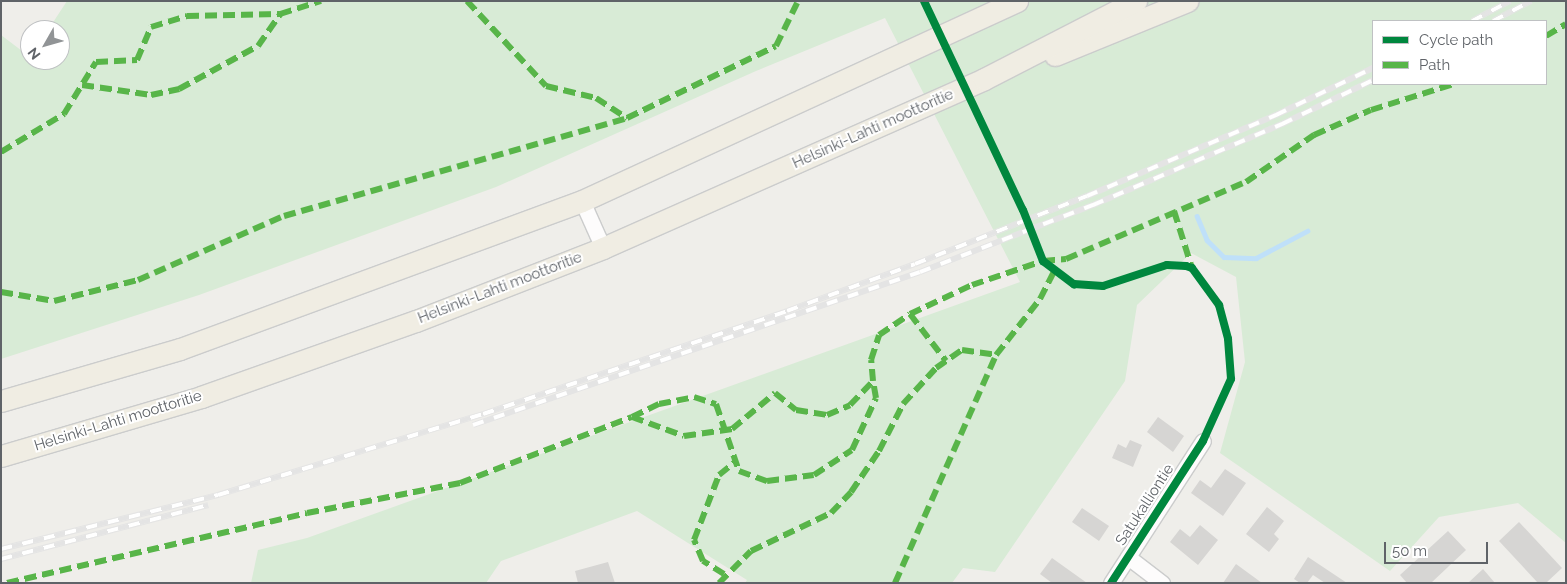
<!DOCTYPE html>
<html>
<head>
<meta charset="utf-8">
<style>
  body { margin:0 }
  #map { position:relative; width:1567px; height:584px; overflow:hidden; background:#efeeea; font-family:Raleway,sans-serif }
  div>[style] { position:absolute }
  .green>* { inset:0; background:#d8ebd6 }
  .stream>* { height:4.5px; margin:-2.25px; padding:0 2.25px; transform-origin:2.25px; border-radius:2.25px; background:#bfe0f9 }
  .building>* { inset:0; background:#d6d5d3 }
  .roads { filter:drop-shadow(1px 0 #cbcccc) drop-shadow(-1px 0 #cbcccc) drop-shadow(0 1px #cbcccc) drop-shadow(0 -1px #cbcccc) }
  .minor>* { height:15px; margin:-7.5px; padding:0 7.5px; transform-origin:7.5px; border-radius:7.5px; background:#fdfcfc }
  .highway>* { height:21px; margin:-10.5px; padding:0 10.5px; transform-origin:10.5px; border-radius:10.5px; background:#f0ede3 }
  .rail>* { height:5.5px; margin-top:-2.75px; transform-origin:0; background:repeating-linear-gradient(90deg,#fff 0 11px,#e4e4e4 0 22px); box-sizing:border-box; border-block:1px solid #e4e4e4 }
  .quiet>* { height:6px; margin-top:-3px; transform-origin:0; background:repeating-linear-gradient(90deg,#58b549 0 12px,transparent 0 18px) }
  .cycleway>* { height:8px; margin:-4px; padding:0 4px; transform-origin:4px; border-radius:4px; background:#00873e }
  span { translate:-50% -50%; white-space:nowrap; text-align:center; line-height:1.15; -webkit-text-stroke:4px #fff; paint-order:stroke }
  .street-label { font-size:15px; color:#5f6368 }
  .frame { position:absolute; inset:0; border:2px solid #5f6368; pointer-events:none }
  .legend { position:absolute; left:1372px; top:20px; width:175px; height:65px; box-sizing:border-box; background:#fff; border:1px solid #bfc1c3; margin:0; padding:6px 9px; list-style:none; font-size:15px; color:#5f6368 }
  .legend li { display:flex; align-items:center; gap:10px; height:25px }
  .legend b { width:25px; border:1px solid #bfc1c3 }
  .north { position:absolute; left:20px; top:20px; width:50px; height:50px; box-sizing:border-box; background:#fff; border:1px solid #bfc1c3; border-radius:50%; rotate:232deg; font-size:14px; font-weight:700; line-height:20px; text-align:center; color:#5f6368 }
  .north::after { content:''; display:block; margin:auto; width:18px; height:22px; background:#919496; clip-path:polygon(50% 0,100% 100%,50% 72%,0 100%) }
  .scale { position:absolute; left:1384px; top:542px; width:104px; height:22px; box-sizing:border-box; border:2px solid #5f6368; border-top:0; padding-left:6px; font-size:15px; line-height:18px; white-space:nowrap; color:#5f6368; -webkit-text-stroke:4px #fff; paint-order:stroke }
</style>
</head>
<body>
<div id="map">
  <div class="green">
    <i style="clip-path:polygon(evenodd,67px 1px,1566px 1px,1566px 543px,1518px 503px,1439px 517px,1390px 571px,1220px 453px,1245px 362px,1236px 277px,1191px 253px,1137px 305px,1125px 381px,995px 572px,963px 568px,952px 583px,745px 583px,747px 580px,637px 511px,501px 561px,486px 583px,251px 583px,258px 550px,307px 538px,1020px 282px,885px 18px,756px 71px,496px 187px,199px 295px,1px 359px,1px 35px,30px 57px,30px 60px,60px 60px,60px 30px,48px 30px,67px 1px,1373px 21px,1546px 21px,1546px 84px,1373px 84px,1373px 21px)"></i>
  </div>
  <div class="stream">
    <i style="left:1197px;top:216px;width:26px;rotate:67deg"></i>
    <i style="left:1207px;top:240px;width:24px;rotate:45deg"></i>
    <i style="left:1224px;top:257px;width:32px;rotate:2deg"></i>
    <i style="left:1256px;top:258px;width:58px;rotate:-27.9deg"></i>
  </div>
  <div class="building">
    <i style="clip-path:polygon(1158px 417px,1184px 436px,1173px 452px,1147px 432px)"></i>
    <i style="clip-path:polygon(1130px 440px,1142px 445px,1133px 467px,1112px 458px,1118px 444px,1126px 448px)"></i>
    <i style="clip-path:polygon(1225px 469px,1246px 483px,1223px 516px,1191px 493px,1200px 480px,1211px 488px)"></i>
    <i style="clip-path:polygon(1267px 507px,1284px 521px,1274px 534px,1279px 539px,1269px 552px,1246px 534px)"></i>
    <i style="clip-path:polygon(1082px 508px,1109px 526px,1099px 541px,1072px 522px)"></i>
    <i style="clip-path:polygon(1519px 522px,1562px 568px,1546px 583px,1538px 583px,1499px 541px)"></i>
    <i style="clip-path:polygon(1200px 525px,1218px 540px,1198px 565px,1170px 542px,1180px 529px,1190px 537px)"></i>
    <i style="clip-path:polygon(1448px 531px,1466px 550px,1431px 583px,1407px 583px,1400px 575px)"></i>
    <i style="clip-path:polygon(1308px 557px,1347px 583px,1325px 583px,1313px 575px,1307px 583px,1300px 583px,1294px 579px)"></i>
    <i style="clip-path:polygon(1052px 558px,1087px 583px,1052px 583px,1040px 574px)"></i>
    <i style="clip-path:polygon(608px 562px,615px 583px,578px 583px,575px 571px)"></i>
    <i style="clip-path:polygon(1236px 564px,1262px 583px,1223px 583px)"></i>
    <i style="clip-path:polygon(1483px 569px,1495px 583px,1468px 583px)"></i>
  </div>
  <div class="roads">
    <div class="minor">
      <i style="left:582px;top:201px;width:51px;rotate:65.9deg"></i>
      <i style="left:1128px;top:557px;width:43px;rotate:37.4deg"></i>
      <i style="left:1111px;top:583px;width:169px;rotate:-57.1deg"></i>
    </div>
    <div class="highway">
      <i style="left:1055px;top:55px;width:143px;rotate:-22.2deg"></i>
      <i style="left:1px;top:401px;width:186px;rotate:-16.2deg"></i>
      <i style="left:180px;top:349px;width:428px;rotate:-20.2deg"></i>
      <i style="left:582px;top:201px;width:479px;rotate:-24.7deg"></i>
      <i style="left:1px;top:456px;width:209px;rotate:-16.4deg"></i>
      <i style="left:201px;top:397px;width:228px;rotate:-19.5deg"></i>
      <i style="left:416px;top:321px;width:201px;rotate:-21.3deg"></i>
      <i style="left:603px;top:248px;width:417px;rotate:-23.9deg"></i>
      <i style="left:984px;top:79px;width:171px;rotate:-27.2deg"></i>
    </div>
  </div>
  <div class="rail">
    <i style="left:1472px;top:21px;width:43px;rotate:-27.8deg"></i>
    <i style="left:1493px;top:21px;width:43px;rotate:-27.8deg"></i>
    <i style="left:473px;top:425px;width:472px;rotate:-18.9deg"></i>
    <i style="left:920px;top:272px;width:186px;rotate:-21.2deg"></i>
    <i style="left:1093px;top:205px;width:206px;rotate:-23.2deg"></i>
    <i style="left:1282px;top:124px;width:101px;rotate:-25.8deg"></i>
    <i style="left:1px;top:549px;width:224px;rotate:-14deg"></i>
    <i style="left:218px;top:495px;width:277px;rotate:-17deg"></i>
    <i style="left:483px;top:414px;width:321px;rotate:-18.7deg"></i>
    <i style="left:787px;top:311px;width:136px;rotate:-20.2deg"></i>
    <i style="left:915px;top:264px;width:185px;rotate:-21.6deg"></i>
    <i style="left:1087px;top:196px;width:206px;rotate:-23.2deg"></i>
    <i style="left:1276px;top:115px;width:108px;rotate:-25.9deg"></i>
    <i style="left:1px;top:559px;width:214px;rotate:-14.6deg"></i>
  </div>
  <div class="quiet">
    <i style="left:467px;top:1px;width:116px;rotate:47.1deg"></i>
    <i style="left:546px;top:86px;width:51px;rotate:13.5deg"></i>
    <i style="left:596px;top:98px;width:37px;rotate:33deg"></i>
    <i style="left:627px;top:118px;width:165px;rotate:-25.8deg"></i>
    <i style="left:776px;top:46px;width:50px;rotate:-63.9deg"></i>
    <i style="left:1546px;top:36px;width:23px;rotate:-31deg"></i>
    <i style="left:82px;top:85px;width:70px;rotate:8.2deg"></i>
    <i style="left:151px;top:95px;width:29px;rotate:-12deg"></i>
    <i style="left:179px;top:89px;width:90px;rotate:-28.6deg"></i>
    <i style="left:258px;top:46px;width:39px;rotate:-55deg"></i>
    <i style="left:1px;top:152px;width:74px;rotate:-31.1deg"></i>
    <i style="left:64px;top:114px;width:61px;rotate:-58.4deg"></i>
    <i style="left:96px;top:62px;width:41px;rotate:-2.8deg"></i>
    <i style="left:137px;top:60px;width:36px;rotate:-67deg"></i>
    <i style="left:151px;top:27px;width:38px;rotate:-17deg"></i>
    <i style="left:187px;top:16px;width:93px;rotate:-1.2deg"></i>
    <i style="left:280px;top:14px;width:43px;rotate:-17.6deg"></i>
    <i style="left:1174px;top:211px;width:60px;rotate:72.5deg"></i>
    <i style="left:1px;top:292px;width:54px;rotate:9.6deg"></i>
    <i style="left:54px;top:301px;width:87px;rotate:-14deg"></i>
    <i style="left:138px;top:280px;width:159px;rotate:-23.7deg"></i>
    <i style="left:284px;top:216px;width:357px;rotate:-15.9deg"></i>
    <i style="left:910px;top:314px;width:59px;rotate:52.5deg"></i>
    <i style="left:632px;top:417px;width:30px;rotate:-26deg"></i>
    <i style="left:659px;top:404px;width:36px;rotate:-11deg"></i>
    <i style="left:694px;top:397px;width:23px;rotate:18deg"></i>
    <i style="left:716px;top:404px;width:71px;rotate:71.1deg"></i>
    <i style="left:739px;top:471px;width:30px;rotate:20deg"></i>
    <i style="left:767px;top:481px;width:47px;rotate:-7.3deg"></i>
    <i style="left:814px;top:475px;width:45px;rotate:-33.3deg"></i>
    <i style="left:852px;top:450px;width:57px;rotate:-65.2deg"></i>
    <i style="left:876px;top:398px;width:17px;rotate:-100deg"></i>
    <i style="left:724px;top:574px;width:25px;rotate:-148deg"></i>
    <i style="left:703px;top:561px;width:23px;rotate:-113deg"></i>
    <i style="left:694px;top:540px;width:70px;rotate:-69deg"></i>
    <i style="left:719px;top:475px;width:21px;rotate:-39deg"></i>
    <i style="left:7px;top:583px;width:308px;rotate:-13.1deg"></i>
    <i style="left:307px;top:513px;width:156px;rotate:-11.1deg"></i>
    <i style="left:460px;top:483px;width:184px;rotate:-21deg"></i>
    <i style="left:632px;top:417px;width:55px;rotate:20.1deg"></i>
    <i style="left:684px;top:436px;width:49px;rotate:-8.3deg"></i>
    <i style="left:732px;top:429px;width:56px;rotate:-39.9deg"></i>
    <i style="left:775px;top:393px;width:27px;rotate:39deg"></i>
    <i style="left:796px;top:410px;width:31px;rotate:9deg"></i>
    <i style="left:827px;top:415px;width:25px;rotate:-23deg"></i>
    <i style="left:850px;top:405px;width:33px;rotate:-46deg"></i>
    <i style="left:873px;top:381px;width:21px;rotate:-95deg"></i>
    <i style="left:871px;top:360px;width:26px;rotate:-72deg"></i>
    <i style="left:879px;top:335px;width:37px;rotate:-34deg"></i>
    <i style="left:910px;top:314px;width:68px;rotate:-25.1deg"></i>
    <i style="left:972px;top:285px;width:75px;rotate:-18.7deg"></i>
    <i style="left:1043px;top:261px;width:23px;rotate:-5deg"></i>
    <i style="left:1066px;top:259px;width:196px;rotate:-23.2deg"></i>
    <i style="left:1246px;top:182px;width:83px;rotate:-34.7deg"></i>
    <i style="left:1314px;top:135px;width:62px;rotate:-23.7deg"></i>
    <i style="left:1371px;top:110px;width:87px;rotate:-17.4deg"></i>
    <i style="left:719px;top:583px;width:45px;rotate:-45deg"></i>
    <i style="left:751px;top:551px;width:89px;rotate:-25.4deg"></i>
    <i style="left:831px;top:513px;width:29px;rotate:-46deg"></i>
    <i style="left:851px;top:492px;width:50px;rotate:-55.7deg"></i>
    <i style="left:879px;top:451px;width:53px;rotate:-62.9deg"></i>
    <i style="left:903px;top:404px;width:49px;rotate:-47.5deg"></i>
    <i style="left:936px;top:368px;width:32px;rotate:-35deg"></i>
    <i style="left:962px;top:350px;width:34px;rotate:8deg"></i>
    <i style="left:895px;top:583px;width:249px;rotate:-66.1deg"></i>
    <i style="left:996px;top:355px;width:71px;rotate:-51.8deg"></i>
    <i style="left:1040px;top:299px;width:33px;rotate:-63deg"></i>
  </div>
  <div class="cycleway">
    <i style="left:924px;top:1px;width:231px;rotate:64.7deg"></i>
    <i style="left:1023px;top:210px;width:55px;rotate:68.6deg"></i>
    <i style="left:1043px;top:261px;width:39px;rotate:37deg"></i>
    <i style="left:1074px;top:284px;width:29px;rotate:4deg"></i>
    <i style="left:1103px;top:286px;width:67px;rotate:-18.2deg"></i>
    <i style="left:1167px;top:265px;width:19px;rotate:3deg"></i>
    <i style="left:1186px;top:266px;width:6px;rotate:18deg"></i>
    <i style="left:1192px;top:268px;width:46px;rotate:53.9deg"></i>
    <i style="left:1219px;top:305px;width:35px;rotate:75deg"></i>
    <i style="left:1228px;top:339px;width:40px;rotate:85.7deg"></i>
    <i style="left:1231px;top:379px;width:68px;rotate:114.3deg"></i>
    <i style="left:1203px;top:441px;width:169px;rotate:122.9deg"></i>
  </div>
  <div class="street-label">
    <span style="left:873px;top:129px;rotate:-24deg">Helsinki-Lahti moottoritie</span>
    <span style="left:500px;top:288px;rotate:-21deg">Helsinki-Lahti moottoritie</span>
    <span style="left:118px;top:421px;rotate:-17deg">Helsinki-Lahti moottoritie</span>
    <span style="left:1145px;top:505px;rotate:-57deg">Satukalliontie</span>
  </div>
  <div class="frame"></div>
  <ul class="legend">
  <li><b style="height:6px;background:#00873e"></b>Cycle path</li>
  <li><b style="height:6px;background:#58b549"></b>Path</li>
  </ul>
  <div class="north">N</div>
  <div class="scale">50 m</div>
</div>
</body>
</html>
